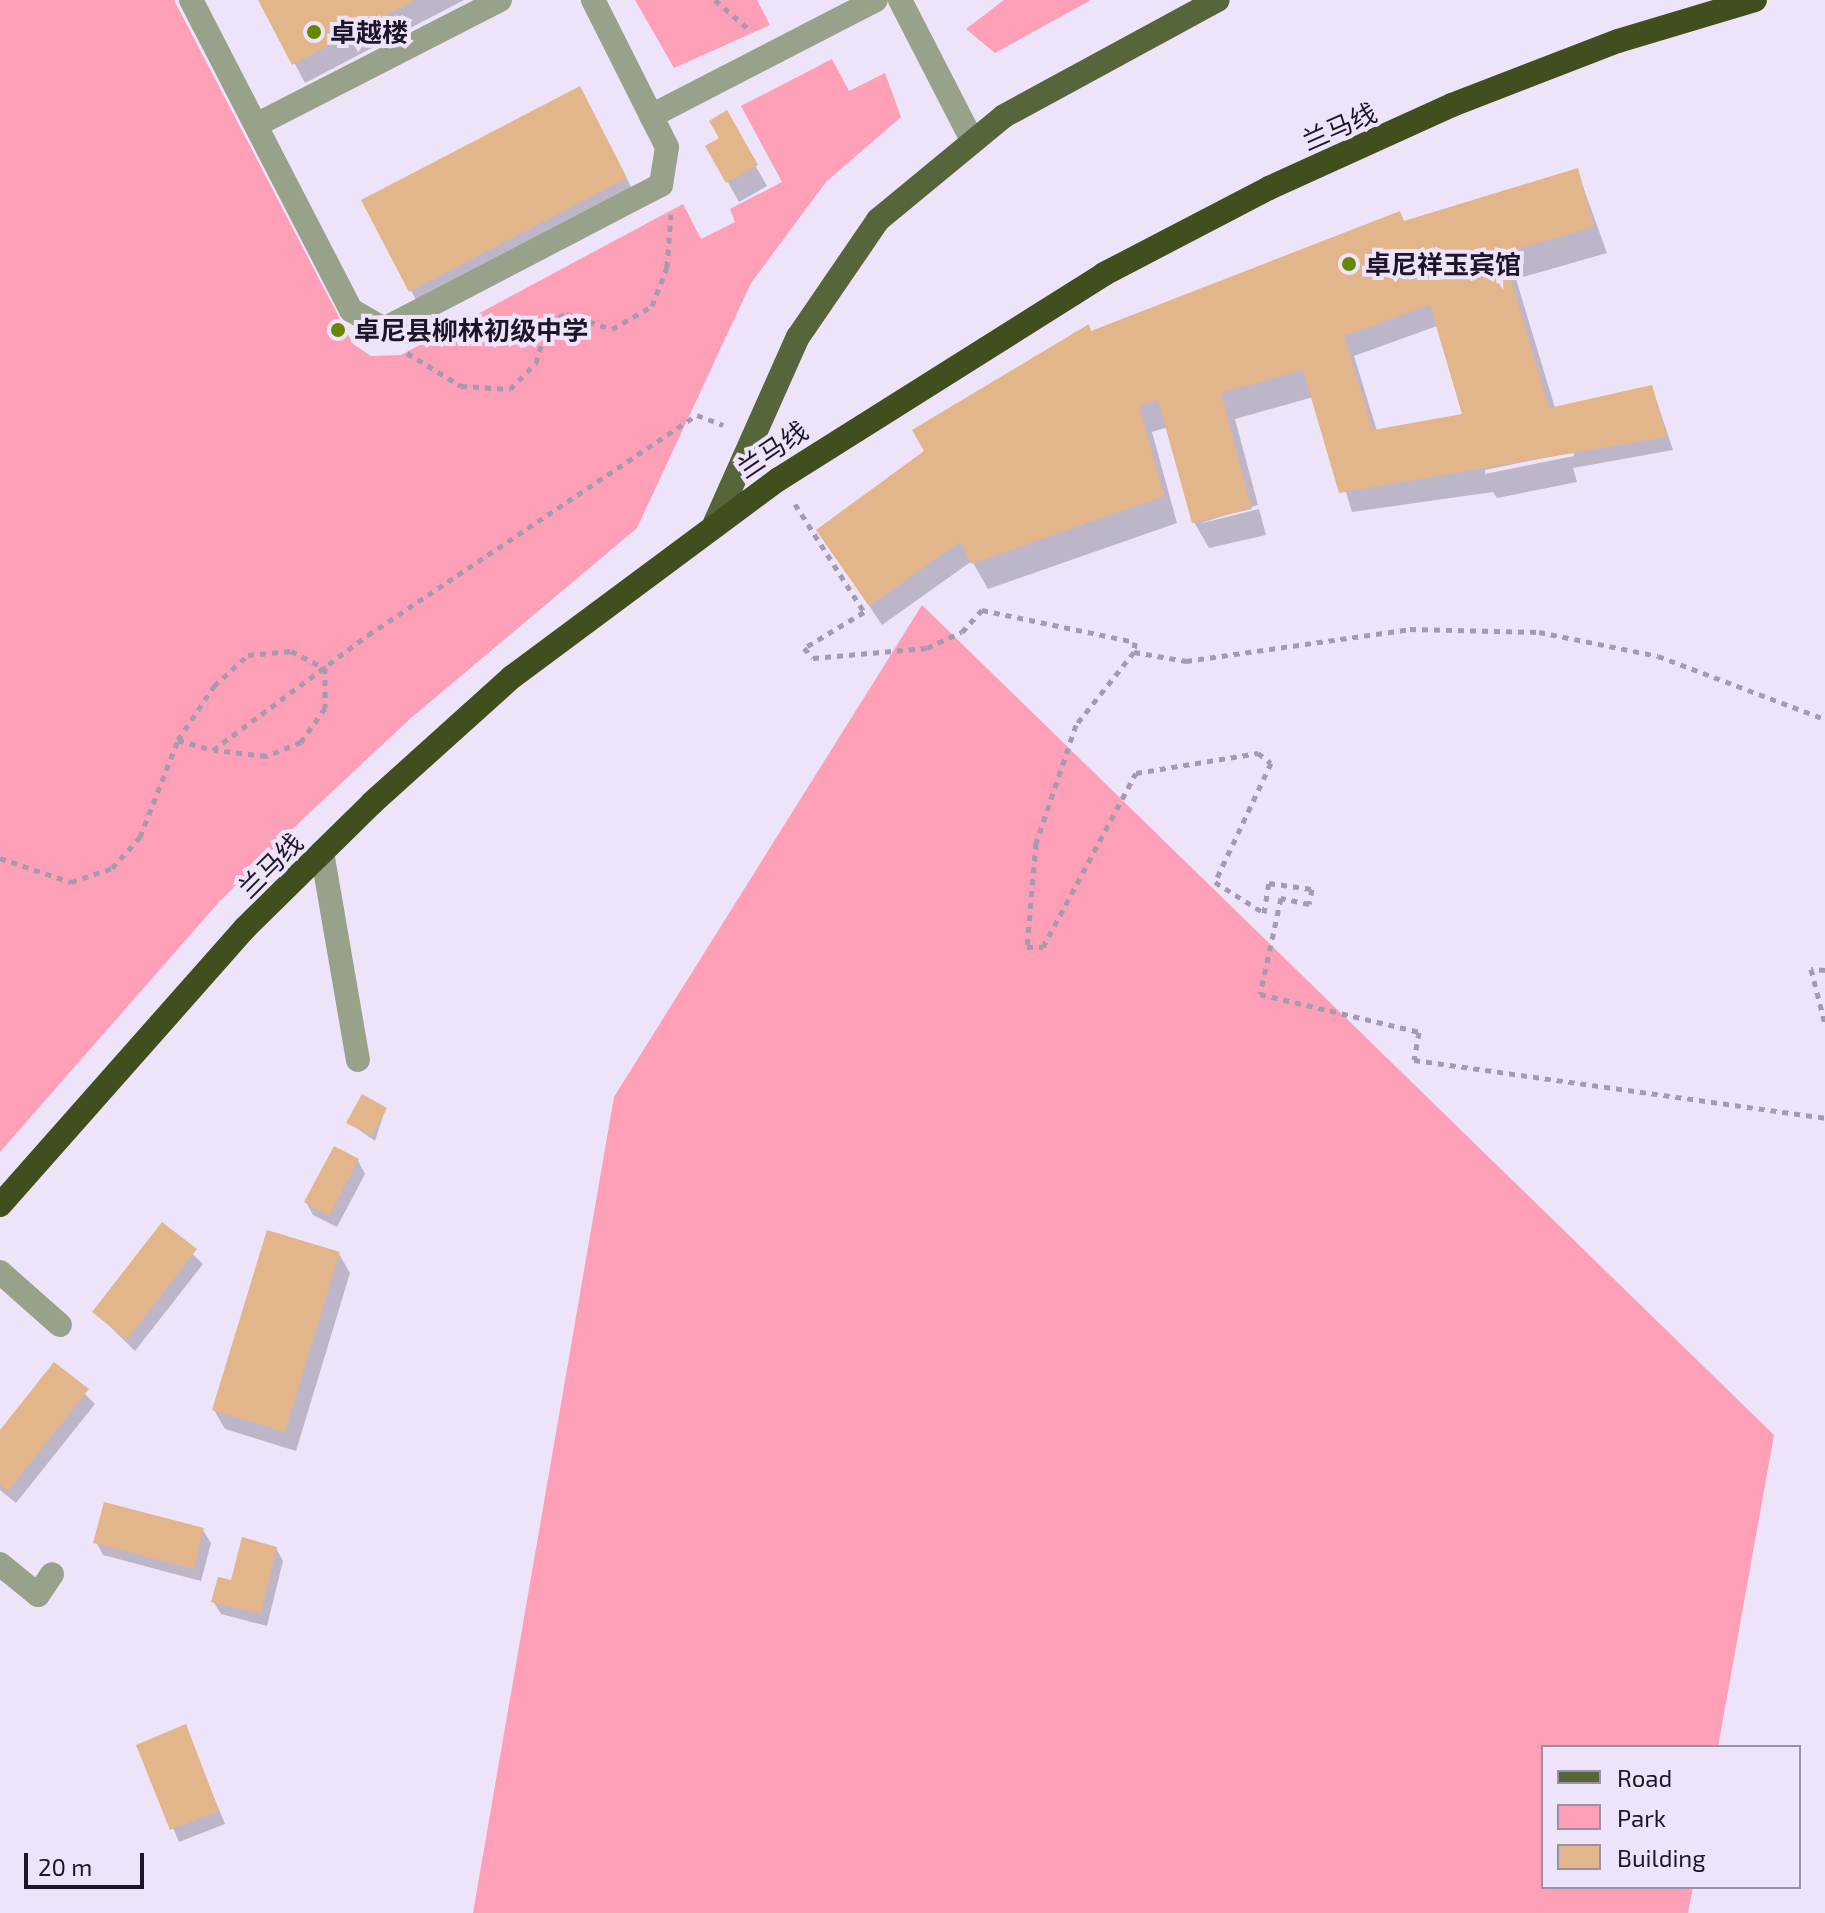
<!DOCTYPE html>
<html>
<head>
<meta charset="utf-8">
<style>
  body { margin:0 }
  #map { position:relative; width:1825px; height:1913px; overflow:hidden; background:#ede4fa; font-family:"Exo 2","Noto Sans SC",sans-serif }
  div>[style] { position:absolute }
  .green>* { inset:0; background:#fd9fb6 }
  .shadow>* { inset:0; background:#0003 }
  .building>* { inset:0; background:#e2b58b }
  .path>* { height:5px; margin-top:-2.5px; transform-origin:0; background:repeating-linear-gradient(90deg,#a49bb0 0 6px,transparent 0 12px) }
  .minor>* { height:24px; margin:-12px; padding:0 12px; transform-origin:12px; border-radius:12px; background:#98a189 }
  .major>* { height:24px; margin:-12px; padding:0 12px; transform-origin:12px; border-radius:12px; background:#57653b }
  .highway>* { height:24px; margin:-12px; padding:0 12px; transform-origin:12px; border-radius:12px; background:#404f1d }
  .dots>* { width:22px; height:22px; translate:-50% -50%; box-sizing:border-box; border:4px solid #ede4fa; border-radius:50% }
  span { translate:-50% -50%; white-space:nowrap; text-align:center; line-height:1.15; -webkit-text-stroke:8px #ede4fa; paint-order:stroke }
  .poi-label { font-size:26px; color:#1e1529; font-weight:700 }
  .left { translate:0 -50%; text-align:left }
  .street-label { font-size:26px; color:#1e1529 }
  .legend { position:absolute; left:1541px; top:1745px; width:260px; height:144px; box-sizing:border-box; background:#ede4fa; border:2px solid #9a91a6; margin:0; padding:10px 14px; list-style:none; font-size:24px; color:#1e1529 }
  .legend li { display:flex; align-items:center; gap:16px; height:40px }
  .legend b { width:40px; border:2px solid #9a91a6 }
  .scale { position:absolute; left:24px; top:1853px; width:120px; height:36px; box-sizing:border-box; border:4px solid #1e1529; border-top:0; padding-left:10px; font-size:24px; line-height:28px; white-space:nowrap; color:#1e1529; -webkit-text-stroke:6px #ede4fa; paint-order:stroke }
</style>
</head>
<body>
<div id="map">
  <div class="green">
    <i style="clip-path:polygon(0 0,174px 0,353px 344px,371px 356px,401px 355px,683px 204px,701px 239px,735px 222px,730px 209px,782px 182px,741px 106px,832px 59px,849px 91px,885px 73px,901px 117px,826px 182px,751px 283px,637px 528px,411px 718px,303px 819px,219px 902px,0 1152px)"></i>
    <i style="clip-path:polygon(635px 0,757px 0,770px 25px,674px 68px)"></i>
    <i style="clip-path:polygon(1004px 0,1091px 0,995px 53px,966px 29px)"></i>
    <i style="clip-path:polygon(922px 605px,1774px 1435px,1718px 1747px,1543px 1747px,1543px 1887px,1693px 1887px,1688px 1913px,473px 1913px,614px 1097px)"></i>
  </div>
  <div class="shadow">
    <i style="clip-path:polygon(261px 0,464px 0,305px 83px)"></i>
    <i style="clip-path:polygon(590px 108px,637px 198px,422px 310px,411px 291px)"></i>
    <i style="clip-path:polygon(726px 113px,767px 186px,739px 202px,708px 147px,721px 139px)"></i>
    <i style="clip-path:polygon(evenodd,1577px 170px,1607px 253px,1516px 279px,1555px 408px,1652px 387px,1673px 450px,1573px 468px,1577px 482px,1497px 498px,1493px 492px,1352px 512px,1317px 396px,1235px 419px,1258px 505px,1198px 524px,1259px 509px,1266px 535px,1209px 548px,1194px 522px,1168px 427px,1152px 432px,1177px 523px,988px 589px,972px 561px,882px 625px,819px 531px,1092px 333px,1577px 170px,1437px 326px,1465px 424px,1377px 431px,1354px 356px,1437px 326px,1577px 170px,1573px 452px,1574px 456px,1485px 474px,1485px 470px,1573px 452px)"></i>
    <i style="clip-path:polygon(385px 1110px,375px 1141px,349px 1123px)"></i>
    <i style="clip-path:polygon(358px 1161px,365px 1174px,337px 1227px,313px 1215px,306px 1202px)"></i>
    <i style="clip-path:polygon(162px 1225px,203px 1264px,135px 1351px,95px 1312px)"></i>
    <i style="clip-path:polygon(339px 1254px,350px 1273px,296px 1451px,225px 1429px,214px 1410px)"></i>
    <i style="clip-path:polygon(55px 1364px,95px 1404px,16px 1503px,0 1490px,0 1433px)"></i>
    <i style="clip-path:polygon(203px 1530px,211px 1543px,201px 1581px,103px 1555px,96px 1542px)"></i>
    <i style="clip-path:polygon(276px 1548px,283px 1561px,267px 1626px,221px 1614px,213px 1601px)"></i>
    <i style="clip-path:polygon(185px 1727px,225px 1824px,179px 1842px,138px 1746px)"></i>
  </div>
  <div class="building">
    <i style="clip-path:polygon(258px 0,415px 0,292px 65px)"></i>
    <i style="clip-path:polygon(580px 86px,627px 178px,409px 292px,361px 200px)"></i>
    <i style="clip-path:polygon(727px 110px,758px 165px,726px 183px,705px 146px,719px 138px,709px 121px)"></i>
    <i style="clip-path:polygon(evenodd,1578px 168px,1594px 227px,1503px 253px,1549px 408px,1652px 385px,1667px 437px,1339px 493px,1303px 370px,1221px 393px,1252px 509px,1192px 523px,1158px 400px,1139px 406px,1164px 496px,971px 564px,960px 542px,869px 606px,816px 530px,924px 451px,912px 430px,1089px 324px,1091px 331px,1400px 211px,1404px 221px,1578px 168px,1430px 305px,1462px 414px,1373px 430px,1344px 336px,1430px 305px)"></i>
    <i style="clip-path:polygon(362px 1094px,387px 1108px,372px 1136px,346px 1123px)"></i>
    <i style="clip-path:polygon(334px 1146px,359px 1159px,329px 1216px,304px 1202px)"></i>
    <i style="clip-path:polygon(162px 1222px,197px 1249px,127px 1340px,92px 1312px)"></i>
    <i style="clip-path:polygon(267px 1230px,340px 1252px,285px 1432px,212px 1410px)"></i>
    <i style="clip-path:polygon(54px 1362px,89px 1389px,8px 1491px,0 1485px,0 1430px)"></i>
    <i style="clip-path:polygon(104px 1502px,204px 1528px,194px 1569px,93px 1543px)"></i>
    <i style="clip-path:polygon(242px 1537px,277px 1547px,261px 1614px,211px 1602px,218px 1577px,231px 1580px)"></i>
    <i style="clip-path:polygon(186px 1724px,219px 1811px,170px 1830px,136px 1745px)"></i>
  </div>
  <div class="path">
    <i style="left:715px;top:0;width:45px;rotate:40.5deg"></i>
    <i style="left:407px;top:353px;width:63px;rotate:31.4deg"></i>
    <i style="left:461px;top:386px;width:49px;rotate:3.5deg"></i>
    <i style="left:510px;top:389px;width:37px;rotate:-45deg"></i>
    <i style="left:536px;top:363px;width:43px;rotate:-73.7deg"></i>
    <i style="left:548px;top:322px;width:20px;rotate:-24deg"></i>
    <i style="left:566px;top:314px;width:48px;rotate:18.1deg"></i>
    <i style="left:612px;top:329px;width:46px;rotate:-29.9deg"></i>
    <i style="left:652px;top:306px;width:42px;rotate:-69deg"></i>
    <i style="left:667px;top:267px;width:53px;rotate:-85.7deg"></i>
    <i style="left:795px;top:504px;width:128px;rotate:57.4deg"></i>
    <i style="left:864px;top:612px;width:70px;rotate:149deg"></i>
    <i style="left:804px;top:648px;width:13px;rotate:48deg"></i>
    <i style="left:813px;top:658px;width:114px;rotate:-5deg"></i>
    <i style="left:927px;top:648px;width:38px;rotate:-25deg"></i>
    <i style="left:962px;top:632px;width:30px;rotate:-48deg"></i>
    <i style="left:982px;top:610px;width:156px;rotate:11.8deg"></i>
    <i style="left:1135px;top:642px;width:10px;rotate:96deg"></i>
    <i style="left:1134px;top:652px;width:93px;rotate:128.5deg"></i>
    <i style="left:1076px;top:725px;width:125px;rotate:108.7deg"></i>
    <i style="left:1036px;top:843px;width:104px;rotate:94.9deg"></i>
    <i style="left:1027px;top:947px;width:16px"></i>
    <i style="left:1043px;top:947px;width:197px;rotate:-61.9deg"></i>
    <i style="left:1136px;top:773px;width:124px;rotate:-9.3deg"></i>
    <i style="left:1258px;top:753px;width:16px;rotate:38deg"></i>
    <i style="left:1271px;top:763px;width:132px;rotate:115.2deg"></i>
    <i style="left:1215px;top:882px;width:58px;rotate:32.3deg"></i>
    <i style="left:1264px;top:913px;width:30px;rotate:-81deg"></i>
    <i style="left:1269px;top:883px;width:43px;rotate:7.9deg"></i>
    <i style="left:1312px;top:889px;width:15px;rotate:101deg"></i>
    <i style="left:1309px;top:904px;width:29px;rotate:-168deg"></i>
    <i style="left:1281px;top:898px;width:98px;rotate:102.3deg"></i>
    <i style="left:1260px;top:994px;width:163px;rotate:13.4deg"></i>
    <i style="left:1419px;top:1032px;width:28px;rotate:100deg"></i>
    <i style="left:1414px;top:1060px;width:415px;rotate:8deg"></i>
    <i style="left:1134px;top:652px;width:53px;rotate:9.8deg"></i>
    <i style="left:1186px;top:661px;width:226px;rotate:-8.1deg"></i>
    <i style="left:1410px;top:629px;width:129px;rotate:1.3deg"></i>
    <i style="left:1539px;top:632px;width:121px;rotate:11.4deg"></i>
    <i style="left:1658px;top:656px;width:178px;rotate:20.7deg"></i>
    <i style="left:178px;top:740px;width:65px;rotate:-56.3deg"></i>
    <i style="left:214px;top:686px;width:46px;rotate:-42.4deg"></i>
    <i style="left:248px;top:655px;width:43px;rotate:-5.3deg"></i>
    <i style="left:291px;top:651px;width:38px;rotate:27deg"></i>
    <i style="left:325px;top:668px;width:40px;rotate:90deg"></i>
    <i style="left:325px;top:708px;width:42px;rotate:125.2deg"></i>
    <i style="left:301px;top:742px;width:38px;rotate:158deg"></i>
    <i style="left:266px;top:756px;width:52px;rotate:-173.4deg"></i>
    <i style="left:0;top:858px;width:75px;rotate:18.7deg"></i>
    <i style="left:71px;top:882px;width:43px;rotate:-18.9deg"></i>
    <i style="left:112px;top:868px;width:42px;rotate:-47.9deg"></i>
    <i style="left:140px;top:837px;width:104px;rotate:-68.6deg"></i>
    <i style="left:178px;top:740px;width:36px;rotate:16deg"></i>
    <i style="left:213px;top:750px;width:193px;rotate:-36.6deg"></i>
    <i style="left:368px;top:635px;width:396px;rotate:-33.8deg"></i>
    <i style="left:697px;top:415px;width:28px;rotate:21deg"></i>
    <i style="left:1825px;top:970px;width:14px;rotate:-176deg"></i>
    <i style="left:1811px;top:969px;width:57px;rotate:75.7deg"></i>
  </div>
  <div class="minor">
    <i style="left:191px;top:0;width:349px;rotate:62.7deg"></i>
    <i style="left:351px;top:310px;width:38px;rotate:30deg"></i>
    <i style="left:384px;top:329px;width:312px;rotate:-27.5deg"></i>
    <i style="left:661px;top:185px;width:38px;rotate:-81deg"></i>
    <i style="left:667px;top:147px;width:165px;rotate:-116.7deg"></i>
    <i style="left:900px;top:0;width:157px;rotate:62.8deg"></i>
    <i style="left:651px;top:116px;width:253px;rotate:-27.3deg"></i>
    <i style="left:256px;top:125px;width:274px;rotate:-27.1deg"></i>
    <i style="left:322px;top:852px;width:211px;rotate:80.2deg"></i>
    <i style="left:0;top:1272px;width:80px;rotate:41.5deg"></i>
    <i style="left:0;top:1564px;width:49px;rotate:39.2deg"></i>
    <i style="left:38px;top:1595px;width:25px;rotate:-56deg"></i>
  </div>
  <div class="major">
    <i style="left:715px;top:523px;width:204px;rotate:-66deg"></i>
    <i style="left:798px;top:337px;width:142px;rotate:-55.6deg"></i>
    <i style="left:878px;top:220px;width:163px;rotate:-39.5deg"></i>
    <i style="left:1004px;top:116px;width:243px;rotate:-28.5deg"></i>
  </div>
  <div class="highway">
    <i style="left:0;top:1205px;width:370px;rotate:-48.5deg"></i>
    <i style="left:245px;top:928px;width:178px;rotate:-44.5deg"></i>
    <i style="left:372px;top:803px;width:188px;rotate:-42deg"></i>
    <i style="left:512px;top:677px;width:332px;rotate:-36.6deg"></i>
    <i style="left:779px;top:479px;width:384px;rotate:-32.2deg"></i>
    <i style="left:1104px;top:274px;width:186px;rotate:-27.5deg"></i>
    <i style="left:1269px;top:188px;width:201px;rotate:-24.4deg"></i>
    <i style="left:1452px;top:105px;width:178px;rotate:-21.1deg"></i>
    <i style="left:1618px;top:41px;width:143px;rotate:-16.7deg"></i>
  </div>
  <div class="dots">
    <i style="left:314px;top:32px;background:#688700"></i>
    <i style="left:1349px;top:264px;background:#688700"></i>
    <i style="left:338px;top:330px;background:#688700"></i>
  </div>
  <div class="poi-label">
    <span class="left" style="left:330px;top:32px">卓越楼</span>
    <span class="left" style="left:1365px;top:264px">卓尼祥玉宾馆</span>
    <span class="left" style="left:354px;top:330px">卓尼县柳林初级中学</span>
  </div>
  <div class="street-label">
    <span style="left:1339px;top:126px;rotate:-24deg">兰马线</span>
    <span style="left:772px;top:449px;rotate:-34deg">兰马线</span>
    <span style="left:270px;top:865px;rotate:-45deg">兰马线</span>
  </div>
  <ul class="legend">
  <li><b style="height:10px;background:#57653b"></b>Road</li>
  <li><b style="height:22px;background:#fd9fb6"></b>Park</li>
  <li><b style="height:22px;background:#e2b58b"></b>Building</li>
  </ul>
  <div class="scale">20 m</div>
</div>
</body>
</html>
